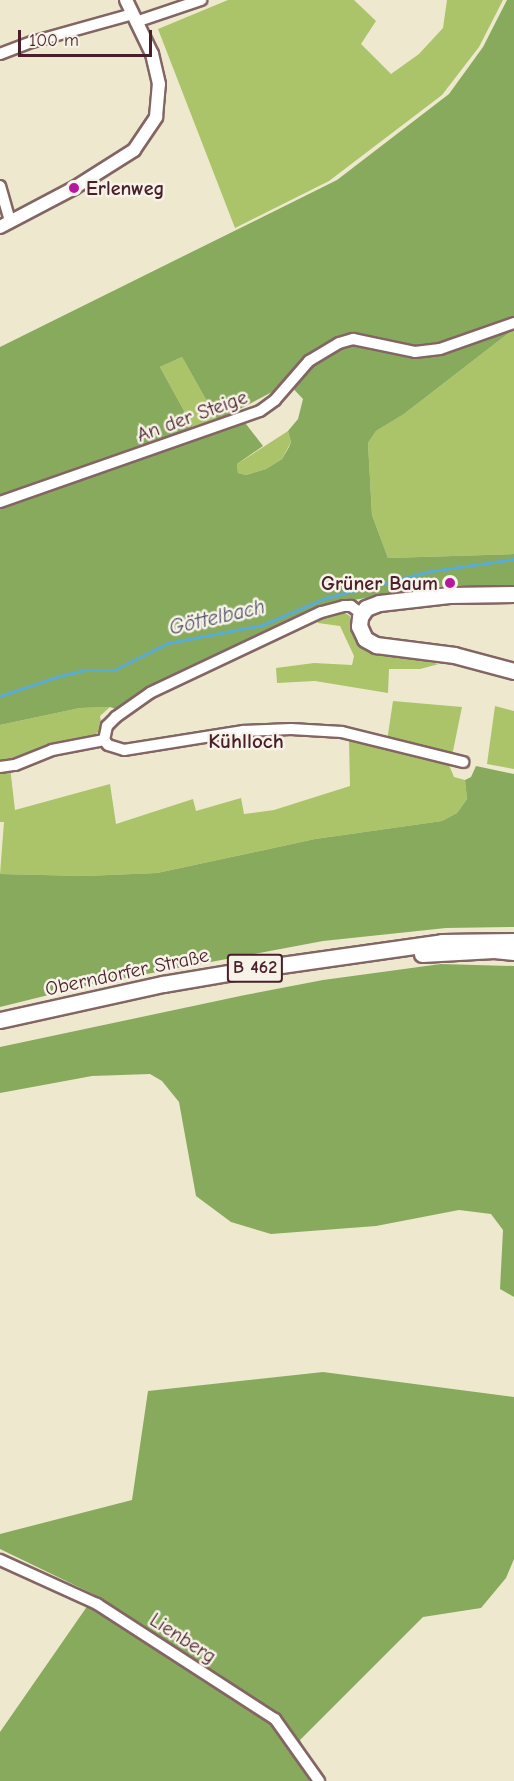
<!DOCTYPE html>
<html>
<head>
<meta charset="utf-8">
<style>
  body { margin:0 }
  #map { position:relative; width:514px; height:1781px; overflow:hidden; background:#eee8ce; font-family:"Comic Neue",sans-serif }
  div>[style] { position:absolute }
  .green>* { inset:0; background:#abc469 }
  .forest>* { inset:0; background:#88aa5d }
  .stream>* { height:3px; margin:-1.5px; padding:0 1.5px; transform-origin:1.5px; border-radius:1.5px; background:#5aacd5 }
  .roads { filter:drop-shadow(2px 0 #836564) drop-shadow(-2px 0 #836564) drop-shadow(0 2px #836564) drop-shadow(0 -2px #836564) }
  .minor>* { height:10px; margin:-5px; padding:0 5px; transform-origin:5px; border-radius:5px; background:#fff }
  .tertiary>* { height:12px; margin:-6px; padding:0 6px; transform-origin:6px; border-radius:6px; background:#fff }
  .primary>* { height:15px; margin:-7.5px; padding:0 7.5px; transform-origin:7.5px; border-radius:7.5px; background:#fff }
  .dots>* { width:16px; height:16px; translate:-50% -50%; box-sizing:border-box; border:3px solid #f7f3e8; border-radius:50% }
  span { translate:-50% -50%; white-space:nowrap; text-align:center; line-height:1.15; -webkit-text-stroke:5px #f7f3e8; paint-order:stroke }
  .shield-label span { padding:2px 4px; background:#f7f3e8; border:2px solid; border-radius:4px; -webkit-text-stroke-width:0 }
  .shield-label { font-size:18px; color:#4a1f2b; font-weight:700 }
  .poi-label { font-size:20px; color:#4a1f2b; font-weight:700 }
  .left { translate:0 -50%; text-align:left }
  .right { translate:-100% -50%; text-align:right }
  .street-label { font-size:20px; color:#4a1f2b }
  .water-label { font-size:21px; color:#505066; font-style:italic }
  .neighbourhood-label { font-size:21px; color:#4a1f2b; font-weight:700 }
  .scale { position:absolute; left:18px; top:30px; width:134px; height:27px; box-sizing:border-box; border:3px solid #4a1f2b; border-top:0; padding-left:8px; font-size:18px; line-height:21px; white-space:nowrap; color:#4a1f2b; -webkit-text-stroke:4px #f7f3e8; paint-order:stroke }
</style>
</head>
<body>
<div id="map">
  <div class="green">
    <i style="clip-path:polygon(228px 0,354px 0,376px 21px,361px 44px,391px 74px,419px 54px,443px 28px,447px 0,503px 0,479px 47px,442px 95px,329px 181px,235px 228px,158px 29px)"></i>
    <i style="clip-path:polygon(514px 329px,514px 554px,388px 558px,372px 515px,368px 443px,376px 431px,404px 414px)"></i>
    <i style="clip-path:polygon(182px 357px,217px 419px,194px 429px,160px 367px)"></i>
    <i style="clip-path:polygon(288px 431px,291px 442px,282px 459px,266px 469px,246px 475px,238px 473px,237px 464px)"></i>
    <i style="clip-path:polygon(343px 612px,350px 616px,353px 636px,362px 648px,439px 664px,420px 669px,389px 669px,388px 693px,315px 681px,277px 683px,276px 668px,314px 663px,352px 665px,354px 656px,340px 626px,318px 623px,317px 618px)"></i>
    <i style="clip-path:polygon(393px 701px,462px 707px,452px 756px,387px 741px)"></i>
    <i style="clip-path:polygon(495px 706px,514px 711px,514px 769px,487px 764px)"></i>
    <i style="clip-path:polygon(110px 707px,100px 716px,102px 728px,94px 736px,80px 744px,0 765px,0 725px,80px 708px)"></i>
    <i style="clip-path:polygon(349px 740px,449px 765px,454px 777px,465px 780px,467px 799px,457px 813px,442px 821px,315px 839px,157px 873px,85px 876px,0 874px,4px 822px,0 822px,0 769px,10px 767px,15px 810px,110px 784px,116px 824px,193px 799px,196px 811px,241px 798px,244px 814px,274px 810px,350px 786px)"></i>
  </div>
  <div class="forest">
    <i style="clip-path:polygon(evenodd,507px 0,514px 0,514px 329px,404px 414px,376px 431px,368px 443px,372px 515px,388px 558px,514px 554px,514px 588px,449px 585px,334px 603px,255px 637px,118px 710px,110px 707px,80px 708px,0 725px,0 347px,337px 180px,449px 94px,483px 47px,507px 0,182px 357px,217px 419px,194px 429px,160px 367px,182px 357px,507px 0,284px 379px,303px 399px,298px 419px,288px 431px,291px 442px,289px 447px,282px 459px,266px 469px,246px 475px,238px 473px,237px 464px,263px 446px,236px 411px,272px 392px,284px 379px)"></i>
    <i style="clip-path:polygon(476px 766px,514px 774px,514px 927px,446px 928px,323px 941px,93px 984px,0 1007px,0 874px,85px 876px,157px 873px,315px 839px,442px 821px,457px 813px,467px 799px,465px 780px,471px 777px)"></i>
    <i style="clip-path:polygon(441px 964px,514px 966px,514px 1297px,500px 1289px,503px 1230px,491px 1214px,459px 1210px,376px 1226px,271px 1234px,231px 1222px,196px 1196px,179px 1102px,162px 1081px,150px 1074px,92px 1076px,0 1093px,0 1047px,245px 995px,323px 980px)"></i>
    <i style="clip-path:polygon(323px 1372px,514px 1397px,514px 1559px,506px 1578px,481px 1608px,423px 1617px,300px 1740px,319px 1781px,0 1781px,0 1732px,95px 1595px,0 1549px,0 1534px,132px 1500px,148px 1391px)"></i>
  </div>
  <div class="stream">
    <i style="left:0;top:696px;width:59px;rotate:-18.7deg"></i>
    <i style="left:56px;top:677px;width:30px;rotate:-14deg"></i>
    <i style="left:85px;top:670px;width:29px"></i>
    <i style="left:114px;top:670px;width:60px;rotate:-26.6deg"></i>
    <i style="left:168px;top:643px;width:96px;rotate:-10.8deg"></i>
    <i style="left:262px;top:625px;width:69px;rotate:-23.2deg"></i>
    <i style="left:325px;top:598px;width:109px;rotate:-14.3deg"></i>
    <i style="left:431px;top:571px;width:84px;rotate:-8.2deg"></i>
  </div>
  <div class="roads">
    <div class="minor">
      <i style="left:136px;top:22px;width:69px;rotate:-18.7deg"></i>
      <i style="left:0;top:54px;width:34px;rotate:-21deg"></i>
      <i style="left:32px;top:42px;width:105px;rotate:-15.5deg"></i>
      <i style="left:0;top:186px;width:37px;rotate:74deg"></i>
      <i style="left:0;top:502px;width:275px;rotate:-19.3deg"></i>
      <i style="left:260px;top:411px;width:19px;rotate:-36deg"></i>
      <i style="left:275px;top:400px;width:52px;rotate:-48.9deg"></i>
      <i style="left:309px;top:361px;width:35px;rotate:-31deg"></i>
      <i style="left:339px;top:343px;width:15px;rotate:-16deg"></i>
      <i style="left:353px;top:339px;width:63px;rotate:11.8deg"></i>
      <i style="left:415px;top:352px;width:25px;rotate:-7deg"></i>
      <i style="left:440px;top:349px;width:78px;rotate:-19.4deg"></i>
      <i style="left:362px;top:614px;width:14px;rotate:-144deg"></i>
      <i style="left:351px;top:606px;width:7px;rotate:180deg"></i>
      <i style="left:344px;top:606px;width:24px;rotate:165deg"></i>
      <i style="left:321px;top:612px;width:189px;rotate:154.7deg"></i>
      <i style="left:150px;top:693px;width:42px;rotate:144.8deg"></i>
      <i style="left:116px;top:717px;width:13px;rotate:135deg"></i>
      <i style="left:107px;top:726px;width:14px;rotate:102deg"></i>
      <i style="left:104px;top:740px;width:6px;rotate:51deg"></i>
      <i style="left:108px;top:745px;width:17px;rotate:17deg"></i>
      <i style="left:124px;top:750px;width:121px;rotate:-9.1deg"></i>
      <i style="left:243px;top:731px;width:48px;rotate:-2.4deg"></i>
      <i style="left:291px;top:729px;width:51px;rotate:3.4deg"></i>
      <i style="left:342px;top:732px;width:125px;rotate:13.9deg"></i>
      <i style="left:0;top:767px;width:15px;rotate:-8deg"></i>
      <i style="left:15px;top:765px;width:40px;rotate:-22deg"></i>
      <i style="left:52px;top:750px;width:53px;rotate:-10.9deg"></i>
      <i style="left:0;top:1560px;width:107px;rotate:24.4deg"></i>
      <i style="left:97px;top:1604px;width:212px;rotate:32.9deg"></i>
      <i style="left:275px;top:1719px;width:76px;rotate:54.6deg"></i>
    </div>
    <div class="tertiary">
      <i style="left:0;top:227px;width:84px;rotate:-27.8deg"></i>
      <i style="left:74px;top:188px;width:71px;rotate:-32.3deg"></i>
      <i style="left:134px;top:150px;width:40px;rotate:-56deg"></i>
      <i style="left:156px;top:117px;width:33px;rotate:-85deg"></i>
      <i style="left:159px;top:84px;width:31px;rotate:-103deg"></i>
      <i style="left:152px;top:54px;width:60px;rotate:-115.7deg"></i>
    </div>
    <div class="primary">
      <i style="left:514px;top:594px;width:65px;rotate:179.1deg"></i>
      <i style="left:449px;top:595px;width:70px;rotate:173.5deg"></i>
      <i style="left:379px;top:603px;width:14px;rotate:159deg"></i>
      <i style="left:366px;top:608px;width:11px;rotate:124deg"></i>
      <i style="left:360px;top:617px;width:9px;rotate:96deg"></i>
      <i style="left:359px;top:626px;width:14px;rotate:65deg"></i>
      <i style="left:365px;top:639px;width:13px;rotate:29deg"></i>
      <i style="left:376px;top:645px;width:79px;rotate:7.3deg"></i>
      <i style="left:454px;top:655px;width:62px;rotate:14.9deg"></i>
      <i style="left:422px;top:954px;width:72px;rotate:-3.2deg"></i>
      <i style="left:494px;top:950px;width:20px;rotate:6deg"></i>
      <i style="left:0;top:1020px;width:167px;rotate:-12.5deg"></i>
      <i style="left:163px;top:984px;width:77px;rotate:-9.7deg"></i>
      <i style="left:239px;top:971px;width:205px;rotate:-8.1deg"></i>
      <i style="left:442px;top:942px;width:72px;rotate:-0.8deg"></i>
    </div>
  </div>
  <div class="dots">
    <i style="left:74px;top:188px;background:#b5179e"></i>
    <i style="left:450px;top:583px;background:#b5179e"></i>
  </div>
  <div class="shield-label">
    <span style="left:255px;top:968px">B 462</span>
  </div>
  <div class="poi-label">
    <span class="left" style="left:86px;top:188px">Erlenweg</span>
    <span class="right" style="left:438px;top:583px">Grüner Baum</span>
  </div>
  <div class="street-label">
    <span style="left:192px;top:416px;rotate:-20deg">An der Steige</span>
    <span style="left:127px;top:972px;rotate:-12deg">Oberndorfer Straße</span>
    <span style="left:183px;top:1638px;rotate:33deg">Lienberg</span>
  </div>
  <div class="water-label">
    <span style="left:217px;top:617px;rotate:-13deg">Göttelbach</span>
  </div>
  <div class="neighbourhood-label">
    <span style="left:246px;top:741px">Kühlloch</span>
  </div>
  <div class="scale">100 m</div>
</div>
</body>
</html>
